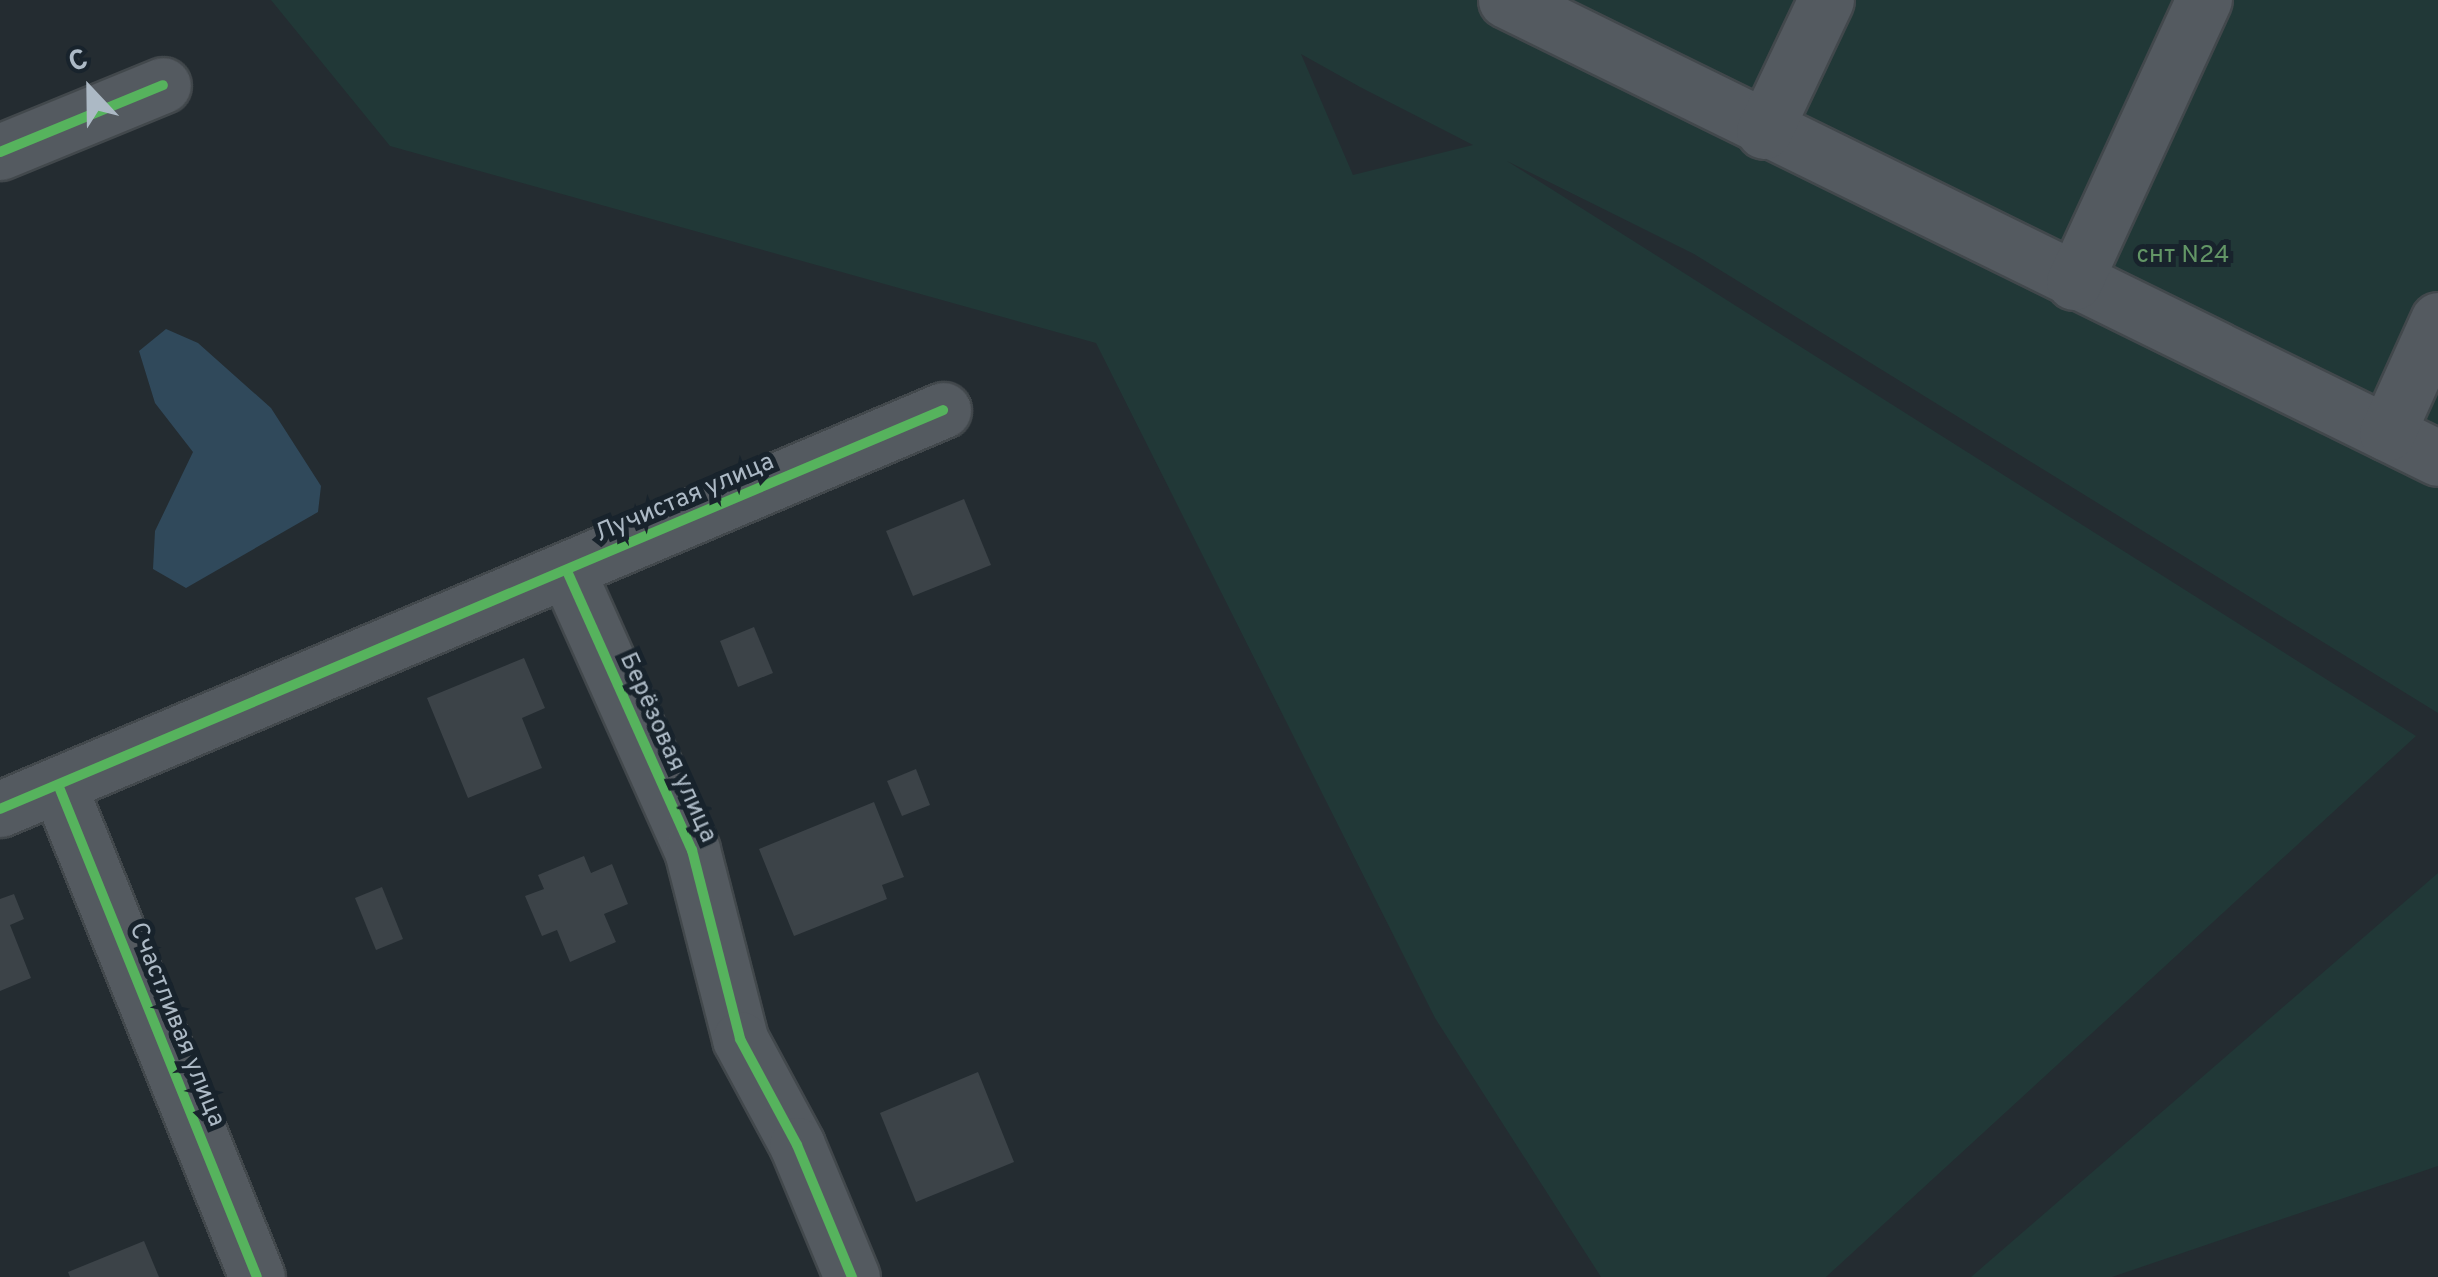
<!DOCTYPE html>
<html>
<head>
<meta charset="utf-8">
<style>
  body { margin:0 }
  #map { position:relative; width:2438px; height:1277px; overflow:hidden; background:#242c31; font-family:Overpass,sans-serif }
  div>[style] { position:absolute }
  .green>* { inset:0; background:#213837 }
  .water>* { inset:0; background:#30495b }
  .building>* { inset:0; background:#3c4348 }
  .roads { filter:drop-shadow(2px 0 #42484c) drop-shadow(-2px 0 #42484c) drop-shadow(0 2px #42484c) drop-shadow(0 -2px #42484c) }
  .minor>* { height:55px; margin:-27.5px; padding:0 27.5px; transform-origin:27.5px; border-radius:27.5px; background:#545a60 }
  .cycleway>* { height:10px; margin:-5px; padding:0 5px; transform-origin:5px; border-radius:5px; background:#56b35d }
  span { translate:-50% -50%; white-space:nowrap; text-align:center; line-height:1.15; -webkit-text-stroke:10px #18232c; paint-order:stroke }
  .park-label { font-size:25px; color:#639666 }
  .street-label { font-size:25px; color:#acb9c5 }
  .north { position:absolute; left:40px; top:40px; width:100px; height:100px; -webkit-text-stroke:8px #18232c; paint-order:stroke; rotate:338deg; font-size:28px; font-weight:700; line-height:40px; text-align:center; color:#acb9c5 }
  .north::after { content:''; display:block; margin:auto; width:35px; height:45px; background:#acb9c5; clip-path:polygon(50% 0,100% 100%,50% 72%,0 100%) }
</style>
</head>
<body>
<div id="map">
  <div class="green">
    <i style="clip-path:polygon(evenodd,271px 0,2438px 0,2438px 713px,1694px 254px,1507px 161px,2416px 736px,1826px 1277px,1601px 1277px,1435px 1018px,1096px 343px,390px 146px,271px 0,1301px 54px,1360px 87px,1473px 145px,1353px 175px,1301px 54px)"></i>
    <i style="clip-path:polygon(2438px 873px,2438px 1166px,2112px 1277px,1971px 1277px)"></i>
  </div>
  <div class="water">
    <i style="clip-path:polygon(166px 329px,198px 343px,271px 408px,321px 486px,318px 512px,186px 588px,153px 569px,155px 531px,193px 452px,155px 403px,139px 351px)"></i>
  </div>
  <div class="building">
    <i style="clip-path:polygon(964px 499px,991px 565px,913px 596px,886px 531px)"></i>
    <i style="clip-path:polygon(754px 627px,773px 673px,738px 687px,720px 641px)"></i>
    <i style="clip-path:polygon(524px 658px,545px 708px,522px 718px,542px 768px,468px 798px,427px 698px)"></i>
    <i style="clip-path:polygon(916px 769px,930px 805px,902px 816px,887px 781px)"></i>
    <i style="clip-path:polygon(874px 802px,904px 877px,882px 885px,887px 899px,794px 936px,759px 849px)"></i>
    <i style="clip-path:polygon(584px 856px,591px 873px,612px 864px,628px 904px,604px 914px,616px 942px,570px 962px,557px 930px,542px 936px,525px 896px,544px 889px,538px 875px)"></i>
    <i style="clip-path:polygon(382px 887px,403px 939px,376px 950px,355px 898px)"></i>
    <i style="clip-path:polygon(14px 894px,24px 919px,10px 925px,31px 978px,0 991px,0 899px)"></i>
    <i style="clip-path:polygon(978px 1072px,1014px 1162px,916px 1202px,880px 1113px)"></i>
    <i style="clip-path:polygon(144px 1241px,159px 1277px,70px 1277px,68px 1272px)"></i>
  </div>
  <div class="roads">
    <div class="minor">
      <i style="left:1506px;top:0;width:1038px;rotate:26.17deg"></i>
      <i style="left:1764px;top:131px;width:145px;rotate:-64.7deg"></i>
      <i style="left:0;top:152px;width:176px;rotate:-22.3deg"></i>
      <i style="left:2074px;top:282px;width:311px;rotate:-65.3deg"></i>
      <i style="left:2387px;top:433px;width:124px;rotate:-65.7deg"></i>
      <i style="left:567px;top:571px;width:306px;rotate:65.9deg"></i>
      <i style="left:692px;top:850px;width:195px;rotate:75.7deg"></i>
      <i style="left:740px;top:1039px;width:120px;rotate:61.7deg"></i>
      <i style="left:797px;top:1145px;width:143px;rotate:67.4deg"></i>
      <i style="left:59px;top:787px;width:528px;rotate:68deg"></i>
      <i style="left:0;top:809px;width:1024px;rotate:-22.93deg"></i>
    </div>
  </div>
  <div class="cycleway">
    <i style="left:0;top:152px;width:176px;rotate:-22.3deg"></i>
    <i style="left:567px;top:571px;width:306px;rotate:65.9deg"></i>
    <i style="left:692px;top:850px;width:195px;rotate:75.7deg"></i>
    <i style="left:740px;top:1039px;width:120px;rotate:61.7deg"></i>
    <i style="left:797px;top:1145px;width:143px;rotate:67.4deg"></i>
    <i style="left:59px;top:787px;width:528px;rotate:68deg"></i>
    <i style="left:0;top:809px;width:1024px;rotate:-22.93deg"></i>
  </div>
  <div class="park-label">
    <span style="left:2183px;top:256px">снт N24</span>
  </div>
  <div class="street-label">
    <span style="left:685px;top:499px;rotate:-23deg">Лучистая улица</span>
    <span style="left:667px;top:748px;rotate:66deg">Берёзовая улица</span>
    <span style="left:176px;top:1025px;rotate:68deg">Счастливая улица</span>
  </div>
  <div class="north">С</div>
</div>
</body>
</html>
